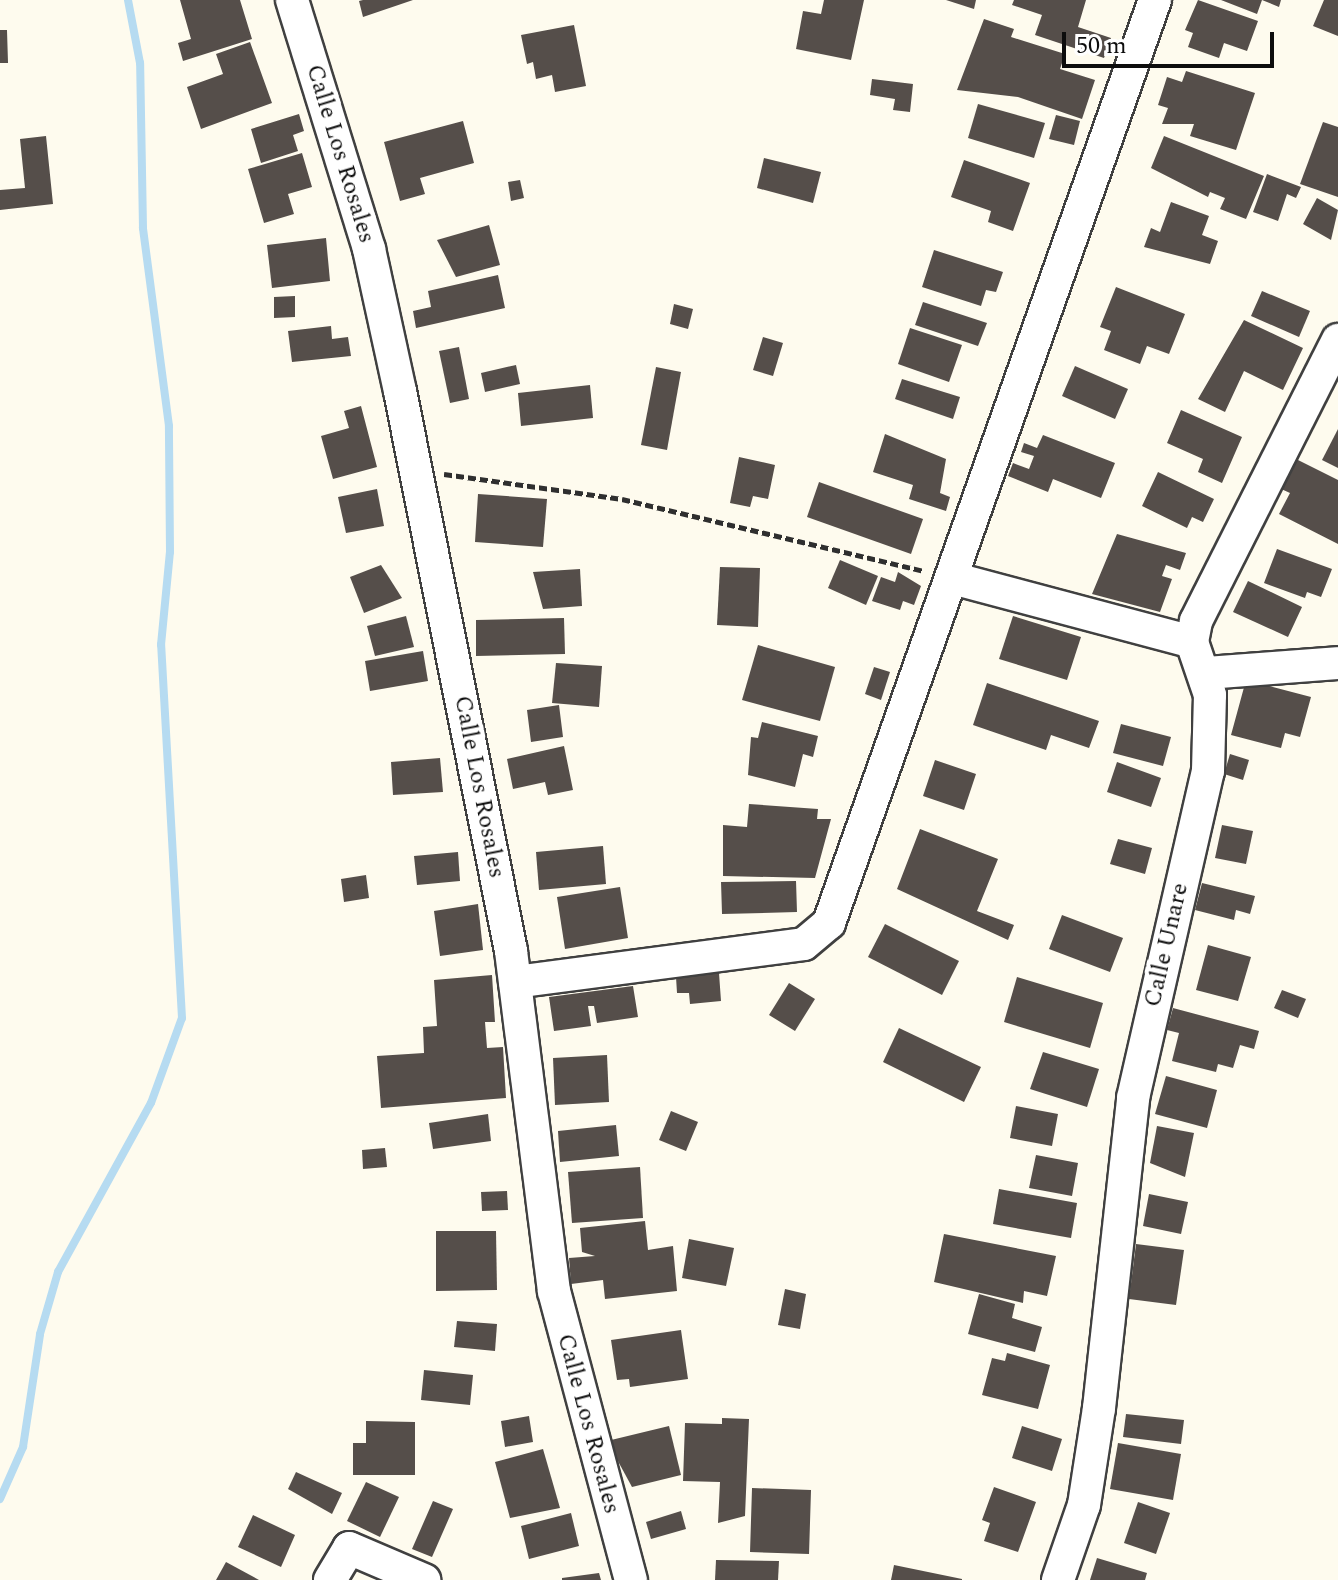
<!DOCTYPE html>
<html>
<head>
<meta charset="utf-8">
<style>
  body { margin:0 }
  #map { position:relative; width:1338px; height:1580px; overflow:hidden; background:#fefbee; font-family:Spectral,serif }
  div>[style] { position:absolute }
  .stream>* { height:8px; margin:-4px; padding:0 4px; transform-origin:4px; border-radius:4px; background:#b6dbf1 }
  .building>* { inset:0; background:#554e4a }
  .path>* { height:5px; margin-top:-2.5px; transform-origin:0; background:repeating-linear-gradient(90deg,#2f2f2f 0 8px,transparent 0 12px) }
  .roads { filter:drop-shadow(2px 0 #404040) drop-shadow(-2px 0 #404040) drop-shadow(0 2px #404040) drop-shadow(0 -2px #404040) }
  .street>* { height:32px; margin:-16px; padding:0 16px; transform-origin:16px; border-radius:16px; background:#fff }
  span { translate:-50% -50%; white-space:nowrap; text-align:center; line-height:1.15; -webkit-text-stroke:8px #fff; paint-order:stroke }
  .street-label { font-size:24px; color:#0d0d0d }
  .scale { position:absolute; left:1062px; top:32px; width:212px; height:36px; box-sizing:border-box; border:4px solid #0d0d0d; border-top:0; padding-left:10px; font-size:24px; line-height:28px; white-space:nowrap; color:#0d0d0d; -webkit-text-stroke:6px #fff; paint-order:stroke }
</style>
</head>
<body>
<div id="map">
  <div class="stream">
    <i style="left:0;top:1499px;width:57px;rotate:-66.1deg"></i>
    <i style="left:23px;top:1447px;width:114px;rotate:-81.4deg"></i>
    <i style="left:40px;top:1334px;width:65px;rotate:-73.8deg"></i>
    <i style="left:58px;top:1272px;width:193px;rotate:-61.2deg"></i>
    <i style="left:151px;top:1103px;width:90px;rotate:-70deg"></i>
    <i style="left:182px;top:1018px;width:374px;rotate:-93.2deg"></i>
    <i style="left:161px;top:645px;width:93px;rotate:-84.5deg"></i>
    <i style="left:170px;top:552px;width:126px;rotate:-90.5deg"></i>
    <i style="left:169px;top:426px;width:200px;rotate:-97.5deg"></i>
    <i style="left:143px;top:228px;width:165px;rotate:-91deg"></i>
    <i style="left:140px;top:63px;width:64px;rotate:-100.8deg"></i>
  </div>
  <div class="building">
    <i style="clip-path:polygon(180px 0,240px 0,252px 39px,183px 61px,178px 43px,191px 39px)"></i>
    <i style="clip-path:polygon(413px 0,363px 17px,359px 1px,363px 0)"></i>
    <i style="clip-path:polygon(824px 0,864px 0,851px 60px,796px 49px,803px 11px,821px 14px)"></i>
    <i style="clip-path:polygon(946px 0,976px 0,974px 9px)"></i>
    <i style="clip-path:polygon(1014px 0,1086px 0,1078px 27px,1111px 38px,1104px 58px,1035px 35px,1042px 15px,1012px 5px)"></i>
    <i style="clip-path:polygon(1198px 0,1258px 21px,1247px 51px,1224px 43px,1219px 58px,1188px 47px,1193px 33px,1185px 30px)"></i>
    <i style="clip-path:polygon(1221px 0,1281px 0,1279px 7px,1262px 0,1257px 14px)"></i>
    <i style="clip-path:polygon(1324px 0,1338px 0,1338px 36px,1313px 26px)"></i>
    <i style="clip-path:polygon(984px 19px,1014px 29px,1011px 37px,1065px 54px,1060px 69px,1095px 80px,1082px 119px,1018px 97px,957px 90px)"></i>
    <i style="clip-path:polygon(574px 25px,586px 86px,555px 92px,552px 75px,536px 79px,533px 62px,527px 64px,521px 35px)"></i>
    <i style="clip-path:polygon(0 30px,7px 30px,8px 63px,0 63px)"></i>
    <i style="clip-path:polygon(250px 42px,272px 103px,201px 129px,187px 87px,223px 74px,216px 54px)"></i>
    <i style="clip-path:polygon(1186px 71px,1255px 93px,1236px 150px,1190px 136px,1194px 124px,1162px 124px,1168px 108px,1158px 105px,1167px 77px,1182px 82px)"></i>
    <i style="clip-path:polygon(872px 79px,913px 84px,910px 112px,893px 110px,895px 99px,870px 95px)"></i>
    <i style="clip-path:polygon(978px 104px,1045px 123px,1034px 158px,968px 138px)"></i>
    <i style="clip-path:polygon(299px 114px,304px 131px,293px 135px,298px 151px,261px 163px,251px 129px)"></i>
    <i style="clip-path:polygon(1056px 115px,1080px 121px,1074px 145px,1049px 139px)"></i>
    <i style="clip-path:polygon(463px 121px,474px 163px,420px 178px,425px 194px,400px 201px,384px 142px)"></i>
    <i style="clip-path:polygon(1323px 122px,1338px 127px,1338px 197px,1300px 184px)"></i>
    <i style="clip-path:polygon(46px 136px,53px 204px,0 210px,0 190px,25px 188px,20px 139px)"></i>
    <i style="clip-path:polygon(1164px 136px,1264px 176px,1246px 219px,1220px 209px,1225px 198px,1210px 192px,1208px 197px,1151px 168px)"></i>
    <i style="clip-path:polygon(302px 153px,312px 187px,288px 194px,294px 214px,264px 223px,248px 169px)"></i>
    <i style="clip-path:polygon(764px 158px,821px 172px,813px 203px,757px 188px)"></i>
    <i style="clip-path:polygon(964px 160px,1030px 183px,1013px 231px,988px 222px,991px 211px,951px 197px)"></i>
    <i style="clip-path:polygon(1267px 174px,1301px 187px,1296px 198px,1287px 194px,1278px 221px,1253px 212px)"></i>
    <i style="clip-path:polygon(520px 180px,524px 198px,511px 201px,508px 182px)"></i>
    <i style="clip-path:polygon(1317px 198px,1338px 210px,1331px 240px,1303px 224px)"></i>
    <i style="clip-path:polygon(1171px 202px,1209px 216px,1202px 235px,1218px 241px,1210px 264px,1144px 247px,1151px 228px,1160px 232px)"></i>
    <i style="clip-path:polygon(489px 225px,500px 265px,456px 277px,437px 240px)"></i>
    <i style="clip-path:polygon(326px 238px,330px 281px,272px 288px,267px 245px)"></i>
    <i style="clip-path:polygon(934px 250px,1003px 272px,996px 292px,986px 290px,981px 306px,922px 287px)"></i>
    <i style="clip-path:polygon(498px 275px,505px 308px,416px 328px,413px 311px,431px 307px,428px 291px)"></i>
    <i style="clip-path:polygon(1116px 287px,1185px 314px,1169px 354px,1147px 346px,1140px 364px,1104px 350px,1111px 331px,1100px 327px)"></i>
    <i style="clip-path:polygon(1262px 291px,1310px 311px,1299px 337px,1251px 316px)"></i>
    <i style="clip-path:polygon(295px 296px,295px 317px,274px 318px,274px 297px)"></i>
    <i style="clip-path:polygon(923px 302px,987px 323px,978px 346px,915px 325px)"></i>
    <i style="clip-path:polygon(674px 304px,693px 309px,688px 329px,670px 324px)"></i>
    <i style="clip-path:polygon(1244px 320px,1303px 348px,1283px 390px,1244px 371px,1225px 412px,1198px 399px)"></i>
    <i style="clip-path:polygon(331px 326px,332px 339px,348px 337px,351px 356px,292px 362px,288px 331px)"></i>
    <i style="clip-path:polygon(910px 328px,962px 345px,949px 382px,898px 364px)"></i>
    <i style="clip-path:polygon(763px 337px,783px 343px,773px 376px,753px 370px)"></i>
    <i style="clip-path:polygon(459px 347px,469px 399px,450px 403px,439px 351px)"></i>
    <i style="clip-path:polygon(516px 365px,520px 384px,485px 392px,481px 373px)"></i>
    <i style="clip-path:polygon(1075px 366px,1128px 389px,1115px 419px,1062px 396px)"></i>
    <i style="clip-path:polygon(656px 367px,681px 372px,667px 450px,641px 445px)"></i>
    <i style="clip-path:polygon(902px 379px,960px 397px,953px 419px,895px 399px)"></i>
    <i style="clip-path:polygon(590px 385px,593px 418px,521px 426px,518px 393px)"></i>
    <i style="clip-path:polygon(361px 406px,377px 467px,333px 479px,321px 436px,349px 428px,344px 411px)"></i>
    <i style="clip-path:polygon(1181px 410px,1242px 437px,1222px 483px,1198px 472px,1203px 459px,1167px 443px)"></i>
    <i style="clip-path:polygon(1338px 429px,1338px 468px,1322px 460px)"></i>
    <i style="clip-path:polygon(885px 434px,946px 459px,940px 493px,950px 497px,946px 511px,909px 499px,913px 485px,873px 472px)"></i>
    <i style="clip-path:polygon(1043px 435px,1115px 463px,1101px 498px,1053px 479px,1048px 492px,1008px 476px,1013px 463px,1029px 469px,1034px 456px,1021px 452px,1024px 443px,1037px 448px)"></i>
    <i style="clip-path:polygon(739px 457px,775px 465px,768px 499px,753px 496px,750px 507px,730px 503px)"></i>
    <i style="clip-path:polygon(1294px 458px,1338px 480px,1338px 544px,1279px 514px,1290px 493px,1279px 488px)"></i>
    <i style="clip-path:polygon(1158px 472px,1214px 499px,1203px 522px,1192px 517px,1187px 528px,1142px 506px)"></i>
    <i style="clip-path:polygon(819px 482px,923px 519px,911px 554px,807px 517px)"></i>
    <i style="clip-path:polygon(377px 489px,384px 526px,346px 533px,338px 497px)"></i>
    <i style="clip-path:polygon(478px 494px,547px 499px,543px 547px,475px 542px)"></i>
    <i style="clip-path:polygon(1117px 534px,1186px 553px,1180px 570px,1166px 565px,1162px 576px,1172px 579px,1160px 612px,1092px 594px)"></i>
    <i style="clip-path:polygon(1277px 549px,1332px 569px,1321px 597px,1307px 592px,1305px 598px,1264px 583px)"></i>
    <i style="clip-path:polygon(840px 560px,878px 576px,866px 605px,828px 588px)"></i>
    <i style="clip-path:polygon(381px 565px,402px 598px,364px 613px,350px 577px)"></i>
    <i style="clip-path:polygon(720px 567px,760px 568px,758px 627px,717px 625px)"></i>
    <i style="clip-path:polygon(580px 569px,582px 606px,543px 609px,533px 572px)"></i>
    <i style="clip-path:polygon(898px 572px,921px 586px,914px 605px,903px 601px,900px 610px,872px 601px,881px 577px,895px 582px)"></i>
    <i style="clip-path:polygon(1248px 581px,1302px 607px,1288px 637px,1233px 612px)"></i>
    <i style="clip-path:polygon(406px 616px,414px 647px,375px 656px,367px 626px)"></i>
    <i style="clip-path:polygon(1013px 616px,1081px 637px,1067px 680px,999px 659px)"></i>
    <i style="clip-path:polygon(564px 618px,565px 654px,476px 656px,476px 620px)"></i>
    <i style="clip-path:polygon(758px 645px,835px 667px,820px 721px,742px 700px)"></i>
    <i style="clip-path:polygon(423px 651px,428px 681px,370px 691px,365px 661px)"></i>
    <i style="clip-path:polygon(556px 663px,602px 666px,599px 707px,552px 703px)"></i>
    <i style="clip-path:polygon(874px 667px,890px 672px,881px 700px,865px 694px)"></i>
    <i style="clip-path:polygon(1246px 680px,1311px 697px,1300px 737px,1285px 733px,1281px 748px,1231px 735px)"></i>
    <i style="clip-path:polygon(987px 683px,1099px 721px,1089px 748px,1051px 735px,1046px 750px,973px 725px)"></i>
    <i style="clip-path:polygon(559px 705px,563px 737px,531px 742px,527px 710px)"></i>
    <i style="clip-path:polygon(762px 722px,818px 736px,813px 757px,803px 754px,795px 787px,748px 775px,751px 737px,758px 738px)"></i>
    <i style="clip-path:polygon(1121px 724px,1171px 737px,1163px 766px,1113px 753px)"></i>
    <i style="clip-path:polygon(564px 746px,573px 790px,548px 795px,545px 782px,513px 789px,507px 759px)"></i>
    <i style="clip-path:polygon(1230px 754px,1249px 760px,1243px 780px,1224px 774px)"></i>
    <i style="clip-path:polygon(440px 758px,443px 792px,393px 795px,391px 762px)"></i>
    <i style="clip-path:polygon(935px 760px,976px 774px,964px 810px,923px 796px)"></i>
    <i style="clip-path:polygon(1117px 762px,1161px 778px,1151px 807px,1107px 792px)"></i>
    <i style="clip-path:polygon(749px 804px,818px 809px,817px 819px,831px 819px,815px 878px,723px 876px,723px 825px,747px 827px)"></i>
    <i style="clip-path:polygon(1222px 825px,1253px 831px,1246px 864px,1215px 858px)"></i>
    <i style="clip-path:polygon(920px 829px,998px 859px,977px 911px,1014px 925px,1008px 940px,897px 889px)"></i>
    <i style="clip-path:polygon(1118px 839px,1152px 848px,1145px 874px,1110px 864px)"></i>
    <i style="clip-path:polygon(603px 846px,606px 884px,539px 890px,536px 852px)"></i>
    <i style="clip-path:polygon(458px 852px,460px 881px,417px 885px,414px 856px)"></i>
    <i style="clip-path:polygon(366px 875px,369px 898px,344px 902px,341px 879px)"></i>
    <i style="clip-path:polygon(796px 881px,797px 912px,722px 914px,721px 882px)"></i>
    <i style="clip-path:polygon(1202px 883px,1255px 896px,1250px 914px,1236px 910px,1234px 920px,1195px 910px)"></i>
    <i style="clip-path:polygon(620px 887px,628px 938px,565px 949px,557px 897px)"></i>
    <i style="clip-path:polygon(478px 904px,483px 950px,440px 956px,434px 911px)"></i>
    <i style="clip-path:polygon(1062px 915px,1123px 938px,1110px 972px,1049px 949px)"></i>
    <i style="clip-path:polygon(885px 924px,959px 961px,942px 995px,868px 957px)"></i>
    <i style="clip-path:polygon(1208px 945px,1251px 957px,1238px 1001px,1196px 990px)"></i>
    <i style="clip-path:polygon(719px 973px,721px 1001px,690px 1004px,689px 993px,677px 993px,676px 977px)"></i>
    <i style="clip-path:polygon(492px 975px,495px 1022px,485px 1022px,487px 1048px,503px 1047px,506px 1098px,381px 1108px,377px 1056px,424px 1053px,423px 1027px,437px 1026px,434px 980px)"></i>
    <i style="clip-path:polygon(1017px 977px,1103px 1003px,1090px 1048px,1004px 1022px)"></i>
    <i style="clip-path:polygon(789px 983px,815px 999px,795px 1031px,769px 1015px)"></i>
    <i style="clip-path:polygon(633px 986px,638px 1017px,597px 1023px,594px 1006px,588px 1006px,591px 1026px,554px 1031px,549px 997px)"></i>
    <i style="clip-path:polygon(1282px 990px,1306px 999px,1298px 1018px,1274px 1008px)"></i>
    <i style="clip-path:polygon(1173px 1008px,1259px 1031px,1254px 1049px,1240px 1045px,1233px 1068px,1218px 1064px,1216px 1072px,1172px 1061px,1179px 1033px,1167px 1030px)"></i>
    <i style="clip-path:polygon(899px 1028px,981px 1067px,964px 1102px,883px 1062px)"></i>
    <i style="clip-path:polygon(1043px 1052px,1099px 1069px,1087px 1107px,1030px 1089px)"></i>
    <i style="clip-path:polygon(607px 1055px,609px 1102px,555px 1105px,553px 1058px)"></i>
    <i style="clip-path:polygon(1166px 1076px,1217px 1090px,1207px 1128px,1155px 1114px)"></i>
    <i style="clip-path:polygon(1016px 1106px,1058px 1114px,1052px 1146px,1010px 1138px)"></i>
    <i style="clip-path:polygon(671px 1111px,698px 1122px,686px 1151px,659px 1140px)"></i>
    <i style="clip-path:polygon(488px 1114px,491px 1141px,433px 1149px,429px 1123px)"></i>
    <i style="clip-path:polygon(616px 1125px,619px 1156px,560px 1162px,558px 1131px)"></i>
    <i style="clip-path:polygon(1157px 1126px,1194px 1133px,1185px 1177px,1150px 1163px)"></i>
    <i style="clip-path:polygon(385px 1148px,387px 1167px,363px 1169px,362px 1150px)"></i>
    <i style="clip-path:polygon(1036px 1155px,1078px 1163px,1072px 1196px,1029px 1188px)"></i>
    <i style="clip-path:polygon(640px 1167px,643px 1218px,572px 1223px,568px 1172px)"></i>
    <i style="clip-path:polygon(999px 1189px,1077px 1203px,1071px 1238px,993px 1224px)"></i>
    <i style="clip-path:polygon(507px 1191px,508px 1210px,482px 1211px,481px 1192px)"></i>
    <i style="clip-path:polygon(1149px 1194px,1188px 1202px,1181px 1234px,1143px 1226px)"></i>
    <i style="clip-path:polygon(645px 1221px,648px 1250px,673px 1246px,677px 1291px,605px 1299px,603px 1280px,571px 1284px,569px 1258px,595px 1256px,582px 1252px,580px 1228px)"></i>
    <i style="clip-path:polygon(436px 1231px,496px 1231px,497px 1290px,436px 1291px)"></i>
    <i style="clip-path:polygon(944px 1234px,1056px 1256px,1047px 1296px,1024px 1291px,1023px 1303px,934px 1282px)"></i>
    <i style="clip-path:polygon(689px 1239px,734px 1248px,726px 1286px,682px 1278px)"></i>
    <i style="clip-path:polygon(1136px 1244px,1184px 1250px,1176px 1305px,1129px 1299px)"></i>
    <i style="clip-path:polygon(785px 1289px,806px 1294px,800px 1329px,778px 1325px)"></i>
    <i style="clip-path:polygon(979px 1294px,1015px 1304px,1012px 1318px,1042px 1327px,1035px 1352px,968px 1334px)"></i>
    <i style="clip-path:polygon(457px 1321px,497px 1324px,495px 1351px,454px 1347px)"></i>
    <i style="clip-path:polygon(681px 1330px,688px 1379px,630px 1387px,629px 1379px,617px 1380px,611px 1340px)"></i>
    <i style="clip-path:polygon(1007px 1353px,1050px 1365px,1038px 1409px,982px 1395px,992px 1358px,1005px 1361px)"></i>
    <i style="clip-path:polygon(424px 1370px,473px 1375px,470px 1405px,421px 1400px)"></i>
    <i style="clip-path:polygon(1126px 1414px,1184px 1420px,1181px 1444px,1123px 1437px)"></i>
    <i style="clip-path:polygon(529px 1416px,533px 1442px,505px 1447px,501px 1421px)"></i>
    <i style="clip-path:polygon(722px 1418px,749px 1419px,745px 1516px,718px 1523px,720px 1482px,683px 1481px,685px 1423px,722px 1424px)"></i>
    <i style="clip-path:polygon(366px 1421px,415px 1422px,415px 1475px,353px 1475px,353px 1443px,366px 1443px)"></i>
    <i style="clip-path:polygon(669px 1426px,681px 1475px,632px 1487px,607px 1441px)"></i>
    <i style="clip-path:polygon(1022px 1426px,1062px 1439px,1052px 1471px,1012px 1458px)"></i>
    <i style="clip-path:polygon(1118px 1443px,1181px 1454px,1173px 1500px,1110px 1489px)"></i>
    <i style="clip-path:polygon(543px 1449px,560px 1508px,510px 1518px,495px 1462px)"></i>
    <i style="clip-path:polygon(296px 1472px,342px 1493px,332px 1514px,288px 1489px)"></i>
    <i style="clip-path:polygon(366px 1482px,399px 1497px,380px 1537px,347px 1521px)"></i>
    <i style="clip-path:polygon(994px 1487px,1036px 1502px,1018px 1552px,984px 1541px,990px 1523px,982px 1520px)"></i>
    <i style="clip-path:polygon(752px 1488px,811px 1490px,809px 1554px,750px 1552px)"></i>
    <i style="clip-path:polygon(433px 1501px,453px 1509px,432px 1557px,412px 1549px)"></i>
    <i style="clip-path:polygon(1138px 1502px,1170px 1513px,1156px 1554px,1124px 1543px)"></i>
    <i style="clip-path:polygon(681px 1511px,686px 1529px,651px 1539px,646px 1522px)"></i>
    <i style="clip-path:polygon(571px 1513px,579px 1546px,529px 1559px,521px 1526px)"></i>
    <i style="clip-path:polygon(253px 1515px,295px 1535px,281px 1567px,238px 1547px)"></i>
    <i style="clip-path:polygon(1097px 1558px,1147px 1573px,1145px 1580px,1090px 1580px)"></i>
    <i style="clip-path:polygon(716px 1560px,779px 1561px,778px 1580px,715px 1580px)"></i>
    <i style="clip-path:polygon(226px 1562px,259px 1580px,216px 1580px)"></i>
    <i style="clip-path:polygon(894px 1565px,962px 1579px,962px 1580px,891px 1580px)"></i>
    <i style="clip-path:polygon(599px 1573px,601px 1580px,562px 1580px,562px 1578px)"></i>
  </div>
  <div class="path">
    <i style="left:444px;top:474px;width:180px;rotate:8deg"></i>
    <i style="left:622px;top:499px;width:310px;rotate:13.4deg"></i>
  </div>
  <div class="roads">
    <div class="street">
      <i style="left:292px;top:0;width:261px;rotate:72.8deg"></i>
      <i style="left:369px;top:249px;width:145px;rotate:77.7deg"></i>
      <i style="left:400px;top:391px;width:571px;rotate:78.79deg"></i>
      <i style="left:511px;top:951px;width:343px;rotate:82.8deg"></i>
      <i style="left:554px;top:1291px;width:299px;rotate:75.1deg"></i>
      <i style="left:952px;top:578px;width:248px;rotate:14.9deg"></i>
      <i style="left:1206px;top:673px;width:132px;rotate:-4.3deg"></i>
      <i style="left:515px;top:982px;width:291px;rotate:-7.5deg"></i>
      <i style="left:804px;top:944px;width:33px;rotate:-40deg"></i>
      <i style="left:829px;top:923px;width:979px;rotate:-70.55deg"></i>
      <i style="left:330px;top:1580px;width:37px;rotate:-59deg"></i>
      <i style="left:349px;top:1548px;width:82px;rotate:23.1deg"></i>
      <i style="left:1058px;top:1580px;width:79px;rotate:-70.9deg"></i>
      <i style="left:1084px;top:1505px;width:98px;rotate:-81.2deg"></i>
      <i style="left:1099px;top:1408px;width:312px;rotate:-83.7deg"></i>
      <i style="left:1133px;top:1098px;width:335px;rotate:-77.1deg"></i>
      <i style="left:1208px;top:771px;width:76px;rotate:-88.5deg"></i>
      <i style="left:1210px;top:695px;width:56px;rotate:-108.8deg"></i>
      <i style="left:1192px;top:642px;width:21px;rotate:-79deg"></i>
      <i style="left:1196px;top:621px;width:315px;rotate:-63.2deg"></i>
    </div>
  </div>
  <div class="street-label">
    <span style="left:340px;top:154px;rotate:73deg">Calle Los Rosales</span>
    <span style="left:479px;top:787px;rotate:79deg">Calle Los Rosales</span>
    <span style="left:1167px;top:945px;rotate:-77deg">Calle Unare</span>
    <span style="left:588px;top:1424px;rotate:75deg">Calle Los Rosales</span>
  </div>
  <div class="scale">50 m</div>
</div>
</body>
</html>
